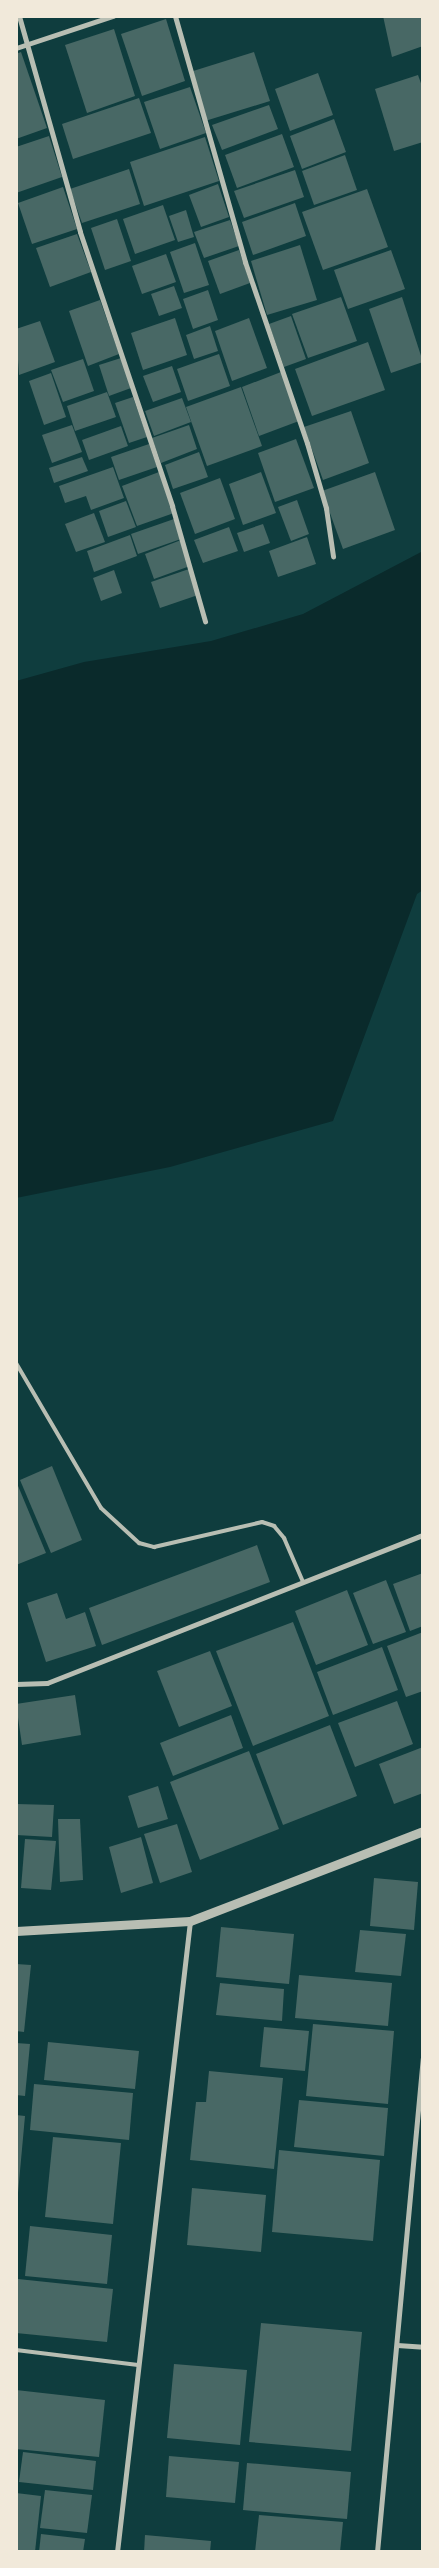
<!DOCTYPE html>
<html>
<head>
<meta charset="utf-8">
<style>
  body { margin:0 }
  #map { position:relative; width:439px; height:2568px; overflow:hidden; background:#0f3d3e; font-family:Karla,sans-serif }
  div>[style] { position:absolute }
  .water>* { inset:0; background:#0a2a2b }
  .building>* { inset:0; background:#486865 }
  .service>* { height:4px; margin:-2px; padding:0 2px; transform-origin:2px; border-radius:2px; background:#b8beb3 }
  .minor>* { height:5px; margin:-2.5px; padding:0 2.5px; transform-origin:2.5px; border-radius:2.5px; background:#b8beb3 }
  .tertiary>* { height:9px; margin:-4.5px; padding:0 4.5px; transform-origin:4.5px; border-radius:4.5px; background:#b8beb3 }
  span { translate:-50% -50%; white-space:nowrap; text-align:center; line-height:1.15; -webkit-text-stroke:4.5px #f1e9da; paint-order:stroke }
  .frame { position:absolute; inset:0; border:18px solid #f1e9da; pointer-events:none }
</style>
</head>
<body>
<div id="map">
  <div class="water">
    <i style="clip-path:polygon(423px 551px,423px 890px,417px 894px,333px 1121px,170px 1167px,16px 1198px,16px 681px,84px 662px,211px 641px,303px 614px)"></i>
  </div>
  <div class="building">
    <i style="clip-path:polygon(383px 16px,423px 16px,423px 46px,392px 57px)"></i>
    <i style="clip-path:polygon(166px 19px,185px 81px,142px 96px,121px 34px)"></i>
    <i style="clip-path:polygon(114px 29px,135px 96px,87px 113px,65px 45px)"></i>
    <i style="clip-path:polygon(21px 52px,47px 128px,16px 139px,16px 54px)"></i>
    <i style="clip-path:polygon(254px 52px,270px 101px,205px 121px,190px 72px)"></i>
    <i style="clip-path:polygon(318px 73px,333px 115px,290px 131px,275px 89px)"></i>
    <i style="clip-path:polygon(418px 75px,423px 89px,423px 142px,394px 151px,375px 89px)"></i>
    <i style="clip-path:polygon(190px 87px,206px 133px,160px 149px,144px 102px)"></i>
    <i style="clip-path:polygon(139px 98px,151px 133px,73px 159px,62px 124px)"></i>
    <i style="clip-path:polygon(269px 105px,278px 129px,222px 150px,212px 125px)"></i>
    <i style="clip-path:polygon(334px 119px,346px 152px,302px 169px,290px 136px)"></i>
    <i style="clip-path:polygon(282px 134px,294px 167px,237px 188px,225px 155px)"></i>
    <i style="clip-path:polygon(49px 136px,62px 177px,16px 193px,16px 147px)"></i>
    <i style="clip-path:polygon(205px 137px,219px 181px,144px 206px,130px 162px)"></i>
    <i style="clip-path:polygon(345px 155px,357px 190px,314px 205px,302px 171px)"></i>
    <i style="clip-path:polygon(129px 169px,140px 204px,82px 223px,70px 189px)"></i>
    <i style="clip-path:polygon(295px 170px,304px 197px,244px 218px,234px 191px)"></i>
    <i style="clip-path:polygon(218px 184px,229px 217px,201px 227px,189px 195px)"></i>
    <i style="clip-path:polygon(63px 187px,77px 229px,32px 244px,18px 203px)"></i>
    <i style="clip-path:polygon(367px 189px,388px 247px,323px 270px,302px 212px)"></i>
    <i style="clip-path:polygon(295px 203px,306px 236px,253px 255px,242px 222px)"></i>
    <i style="clip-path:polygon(163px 205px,175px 240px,135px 254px,123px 219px)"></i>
    <i style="clip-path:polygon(186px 210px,194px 237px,178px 242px,169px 216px)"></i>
    <i style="clip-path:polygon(117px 219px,131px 261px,105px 270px,91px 228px)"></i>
    <i style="clip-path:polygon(230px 220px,239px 246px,204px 258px,194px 232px)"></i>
    <i style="clip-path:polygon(77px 234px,91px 272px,50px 287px,36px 248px)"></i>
    <i style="clip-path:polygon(195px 243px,209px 285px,184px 293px,170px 252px)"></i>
    <i style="clip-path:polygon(300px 245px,317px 300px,267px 315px,251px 261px)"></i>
    <i style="clip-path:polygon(239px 250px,250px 283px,220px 294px,208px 261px)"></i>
    <i style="clip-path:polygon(391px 250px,405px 289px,348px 309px,334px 270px)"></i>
    <i style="clip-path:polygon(166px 254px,176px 282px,142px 294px,132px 266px)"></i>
    <i style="clip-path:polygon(174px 286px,182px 308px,159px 316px,151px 294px)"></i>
    <i style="clip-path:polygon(208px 290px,218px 320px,193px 329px,183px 299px)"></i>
    <i style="clip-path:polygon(341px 297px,357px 341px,308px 358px,292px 314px)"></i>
    <i style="clip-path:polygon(402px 297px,423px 362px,391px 373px,369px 309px)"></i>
    <i style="clip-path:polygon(100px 300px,119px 354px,88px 366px,69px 311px)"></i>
    <i style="clip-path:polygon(291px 316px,306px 359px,284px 367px,269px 324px)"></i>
    <i style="clip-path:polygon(175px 318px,187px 355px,143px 370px,131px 333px)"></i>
    <i style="clip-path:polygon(249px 318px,267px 368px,232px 381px,215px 331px)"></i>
    <i style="clip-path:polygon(40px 321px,55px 362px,19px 375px,16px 329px)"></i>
    <i style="clip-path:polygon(210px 326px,218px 351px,194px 359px,186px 335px)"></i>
    <i style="clip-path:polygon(368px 342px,385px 390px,312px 416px,295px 369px)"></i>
    <i style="clip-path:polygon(219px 354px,230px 386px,188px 401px,177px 369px)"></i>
    <i style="clip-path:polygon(121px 358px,131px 388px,109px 396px,99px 365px)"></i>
    <i style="clip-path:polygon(83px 359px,94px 391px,63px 402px,51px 370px)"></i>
    <i style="clip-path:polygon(172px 366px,181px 392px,153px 402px,143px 376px)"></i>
    <i style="clip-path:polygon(281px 372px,299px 421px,259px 436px,242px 387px)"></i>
    <i style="clip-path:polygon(51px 373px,66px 417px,44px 425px,29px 381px)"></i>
    <i style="clip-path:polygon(241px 387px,262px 446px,207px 466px,186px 407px)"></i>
    <i style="clip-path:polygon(107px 392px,116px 417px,75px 431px,67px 406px)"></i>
    <i style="clip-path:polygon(133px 397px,147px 437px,129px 443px,115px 403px)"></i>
    <i style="clip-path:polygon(182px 398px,191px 422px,154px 436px,145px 411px)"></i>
    <i style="clip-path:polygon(351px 411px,369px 463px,323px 480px,304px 427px)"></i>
    <i style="clip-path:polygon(72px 425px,82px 452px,52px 463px,42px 435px)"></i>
    <i style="clip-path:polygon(189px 425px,197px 449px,161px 463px,152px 438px)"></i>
    <i style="clip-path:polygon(121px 426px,128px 446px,89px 460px,82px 440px)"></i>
    <i style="clip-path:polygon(296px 439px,314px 488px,275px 502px,258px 453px)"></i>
    <i style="clip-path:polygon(149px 444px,157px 467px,119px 480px,111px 457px)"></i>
    <i style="clip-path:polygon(199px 452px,208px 477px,173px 489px,165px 465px)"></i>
    <i style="clip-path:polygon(82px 457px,88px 471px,54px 483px,49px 468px)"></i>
    <i style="clip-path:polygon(113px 467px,124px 498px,91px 510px,86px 496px,65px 503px,59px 486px)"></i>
    <i style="clip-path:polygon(159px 472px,174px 513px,137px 526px,122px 486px)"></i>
    <i style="clip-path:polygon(261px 472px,276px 513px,243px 525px,229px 484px)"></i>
    <i style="clip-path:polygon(375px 472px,395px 530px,343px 549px,322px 491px)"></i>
    <i style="clip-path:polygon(220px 478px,235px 519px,195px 534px,180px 493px)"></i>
    <i style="clip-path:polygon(297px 500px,309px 534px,291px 541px,278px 507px)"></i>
    <i style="clip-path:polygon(126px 501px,136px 527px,108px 537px,99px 511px)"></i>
    <i style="clip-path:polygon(94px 513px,105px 542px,76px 552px,65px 524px)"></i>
    <i style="clip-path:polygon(174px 519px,181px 539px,138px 554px,131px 534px)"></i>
    <i style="clip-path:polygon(263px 524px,270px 543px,244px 552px,237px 533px)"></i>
    <i style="clip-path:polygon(229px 527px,238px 551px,203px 563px,194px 540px)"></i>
    <i style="clip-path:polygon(130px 535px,137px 556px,94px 572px,87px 551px)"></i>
    <i style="clip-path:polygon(307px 537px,316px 564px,278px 577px,269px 551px)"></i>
    <i style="clip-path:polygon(181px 540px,190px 566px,154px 579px,145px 554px)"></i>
    <i style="clip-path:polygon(189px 569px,198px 595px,160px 608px,151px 582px)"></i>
    <i style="clip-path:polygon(114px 570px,122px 593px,101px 601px,93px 578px)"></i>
    <i style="clip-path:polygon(52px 1466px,82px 1540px,51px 1553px,20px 1480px)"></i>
    <i style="clip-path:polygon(16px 1481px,46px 1553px,16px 1565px)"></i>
    <i style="clip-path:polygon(257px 1545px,270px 1582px,102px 1645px,89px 1608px)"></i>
    <i style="clip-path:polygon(423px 1573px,423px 1626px,410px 1631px,393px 1584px)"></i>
    <i style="clip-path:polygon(386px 1580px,406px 1632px,373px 1644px,353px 1593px)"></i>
    <i style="clip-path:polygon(347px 1590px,368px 1645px,316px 1665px,295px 1611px)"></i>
    <i style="clip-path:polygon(57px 1593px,66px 1619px,85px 1612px,96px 1646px,46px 1662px,27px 1603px)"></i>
    <i style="clip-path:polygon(293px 1622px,329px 1716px,253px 1746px,216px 1651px)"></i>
    <i style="clip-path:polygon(423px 1632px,423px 1691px,406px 1697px,387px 1646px)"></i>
    <i style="clip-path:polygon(382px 1647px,398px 1690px,333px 1715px,317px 1672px)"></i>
    <i style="clip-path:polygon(210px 1651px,232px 1706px,179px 1727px,157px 1671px)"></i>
    <i style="clip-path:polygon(75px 1695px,81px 1735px,22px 1745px,16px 1704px)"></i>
    <i style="clip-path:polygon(397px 1701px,413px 1744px,355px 1767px,338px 1723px)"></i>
    <i style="clip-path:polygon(231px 1715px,243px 1748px,173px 1776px,160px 1743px)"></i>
    <i style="clip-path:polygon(330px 1725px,357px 1796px,283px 1825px,256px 1754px)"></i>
    <i style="clip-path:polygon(423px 1747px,423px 1793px,394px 1804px,379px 1764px)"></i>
    <i style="clip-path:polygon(249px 1751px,279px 1829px,200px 1860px,170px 1782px)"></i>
    <i style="clip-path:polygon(158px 1786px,168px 1819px,138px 1828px,128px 1796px)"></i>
    <i style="clip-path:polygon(16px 1804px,54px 1805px,52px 1837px,16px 1835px)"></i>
    <i style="clip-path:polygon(58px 1819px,80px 1819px,83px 1880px,60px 1882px)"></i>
    <i style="clip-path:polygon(177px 1824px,192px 1872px,160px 1883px,144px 1834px)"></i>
    <i style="clip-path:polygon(141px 1837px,153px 1883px,121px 1893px,109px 1847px)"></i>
    <i style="clip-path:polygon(25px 1839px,56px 1841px,51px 1890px,21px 1888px)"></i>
    <i style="clip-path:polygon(374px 1878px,418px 1882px,414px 1930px,370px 1926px)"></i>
    <i style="clip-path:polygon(221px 1927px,294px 1934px,289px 1984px,216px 1977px)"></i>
    <i style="clip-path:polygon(360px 1930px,406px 1934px,401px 1976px,355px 1972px)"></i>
    <i style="clip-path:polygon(16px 1964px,31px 1965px,24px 2032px,16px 2031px)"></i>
    <i style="clip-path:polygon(299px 1975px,392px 1983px,388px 2026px,295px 2018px)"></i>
    <i style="clip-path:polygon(220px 1983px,284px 1989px,282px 2021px,216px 2015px)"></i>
    <i style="clip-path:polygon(313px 2024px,394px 2031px,388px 2104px,306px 2096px)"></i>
    <i style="clip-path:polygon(264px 2027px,309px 2031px,305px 2071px,260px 2067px)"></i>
    <i style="clip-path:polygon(48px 2042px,139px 2051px,135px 2089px,44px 2080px)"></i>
    <i style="clip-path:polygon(16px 2043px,30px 2044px,25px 2096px,16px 2095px)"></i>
    <i style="clip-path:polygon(209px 2071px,283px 2078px,274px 2169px,190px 2160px,196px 2102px,206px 2102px)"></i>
    <i style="clip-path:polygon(34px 2084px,133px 2093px,129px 2140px,30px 2130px)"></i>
    <i style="clip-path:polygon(299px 2100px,388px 2108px,384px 2156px,294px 2147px)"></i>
    <i style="clip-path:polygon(16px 2115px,25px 2116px,18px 2193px,16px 2193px)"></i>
    <i style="clip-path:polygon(53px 2137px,121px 2143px,113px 2224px,45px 2217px)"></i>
    <i style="clip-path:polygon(279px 2150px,380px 2160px,373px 2241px,272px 2232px)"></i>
    <i style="clip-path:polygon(192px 2188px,266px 2195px,261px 2252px,187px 2245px)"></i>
    <i style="clip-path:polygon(30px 2226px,112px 2235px,107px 2284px,25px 2276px)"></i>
    <i style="clip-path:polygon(18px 2279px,113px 2289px,107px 2342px,16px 2333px)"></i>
    <i style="clip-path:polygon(261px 2323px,362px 2332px,351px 2451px,249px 2442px)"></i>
    <i style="clip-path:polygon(174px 2364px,247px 2370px,240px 2445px,167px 2438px)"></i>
    <i style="clip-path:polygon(16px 2390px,105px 2400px,99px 2457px,16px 2449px)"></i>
    <i style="clip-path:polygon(23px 2452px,96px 2461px,93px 2490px,19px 2482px)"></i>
    <i style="clip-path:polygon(169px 2456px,239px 2462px,235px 2503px,166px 2497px)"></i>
    <i style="clip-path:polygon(247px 2463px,351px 2472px,347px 2519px,243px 2510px)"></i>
    <i style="clip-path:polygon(45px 2490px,92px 2495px,87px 2533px,40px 2528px)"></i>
    <i style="clip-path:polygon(16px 2493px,41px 2496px,35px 2552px,16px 2552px)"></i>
    <i style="clip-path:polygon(259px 2515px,343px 2522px,340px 2552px,255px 2552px)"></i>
    <i style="clip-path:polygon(41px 2534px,85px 2539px,83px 2552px,39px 2552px)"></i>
    <i style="clip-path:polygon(145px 2535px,211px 2541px,210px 2552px,144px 2552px)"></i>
  </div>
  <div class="service">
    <i style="left:16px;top:1363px;width:168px;rotate:59.6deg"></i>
    <i style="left:101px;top:1508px;width:52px;rotate:42.6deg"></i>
    <i style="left:139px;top:1543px;width:16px;rotate:15deg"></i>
    <i style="left:154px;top:1547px;width:111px;rotate:-13deg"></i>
    <i style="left:262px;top:1522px;width:13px;rotate:18deg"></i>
    <i style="left:274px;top:1526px;width:16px;rotate:50deg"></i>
    <i style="left:284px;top:1538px;width:48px;rotate:66.6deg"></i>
    <i style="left:16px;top:2350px;width:123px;rotate:7deg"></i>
  </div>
  <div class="minor">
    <i style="left:19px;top:16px;width:224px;rotate:74.2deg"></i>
    <i style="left:80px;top:232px;width:289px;rotate:71.4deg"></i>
    <i style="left:172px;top:506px;width:120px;rotate:74deg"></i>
    <i style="left:175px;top:16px;width:256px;rotate:74.1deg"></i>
    <i style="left:245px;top:262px;width:191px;rotate:71.1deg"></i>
    <i style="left:307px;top:443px;width:68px;rotate:73.7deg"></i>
    <i style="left:326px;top:508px;width:49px;rotate:81.7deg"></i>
    <i style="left:16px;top:48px;width:102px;rotate:-18.3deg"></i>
    <i style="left:16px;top:1684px;width:31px;rotate:-2deg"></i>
    <i style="left:47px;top:1683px;width:404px;rotate:-21.5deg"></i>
    <i style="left:397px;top:2345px;width:26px;rotate:4deg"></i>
    <i style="left:117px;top:2552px;width:635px;rotate:-83.4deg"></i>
    <i style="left:377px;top:2552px;width:496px;rotate:-84.7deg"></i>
  </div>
  <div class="tertiary">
    <i style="left:16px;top:1931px;width:174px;rotate:-3.3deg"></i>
    <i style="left:190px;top:1921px;width:250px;rotate:-21.1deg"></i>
  </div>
  <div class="frame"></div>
</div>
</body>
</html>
